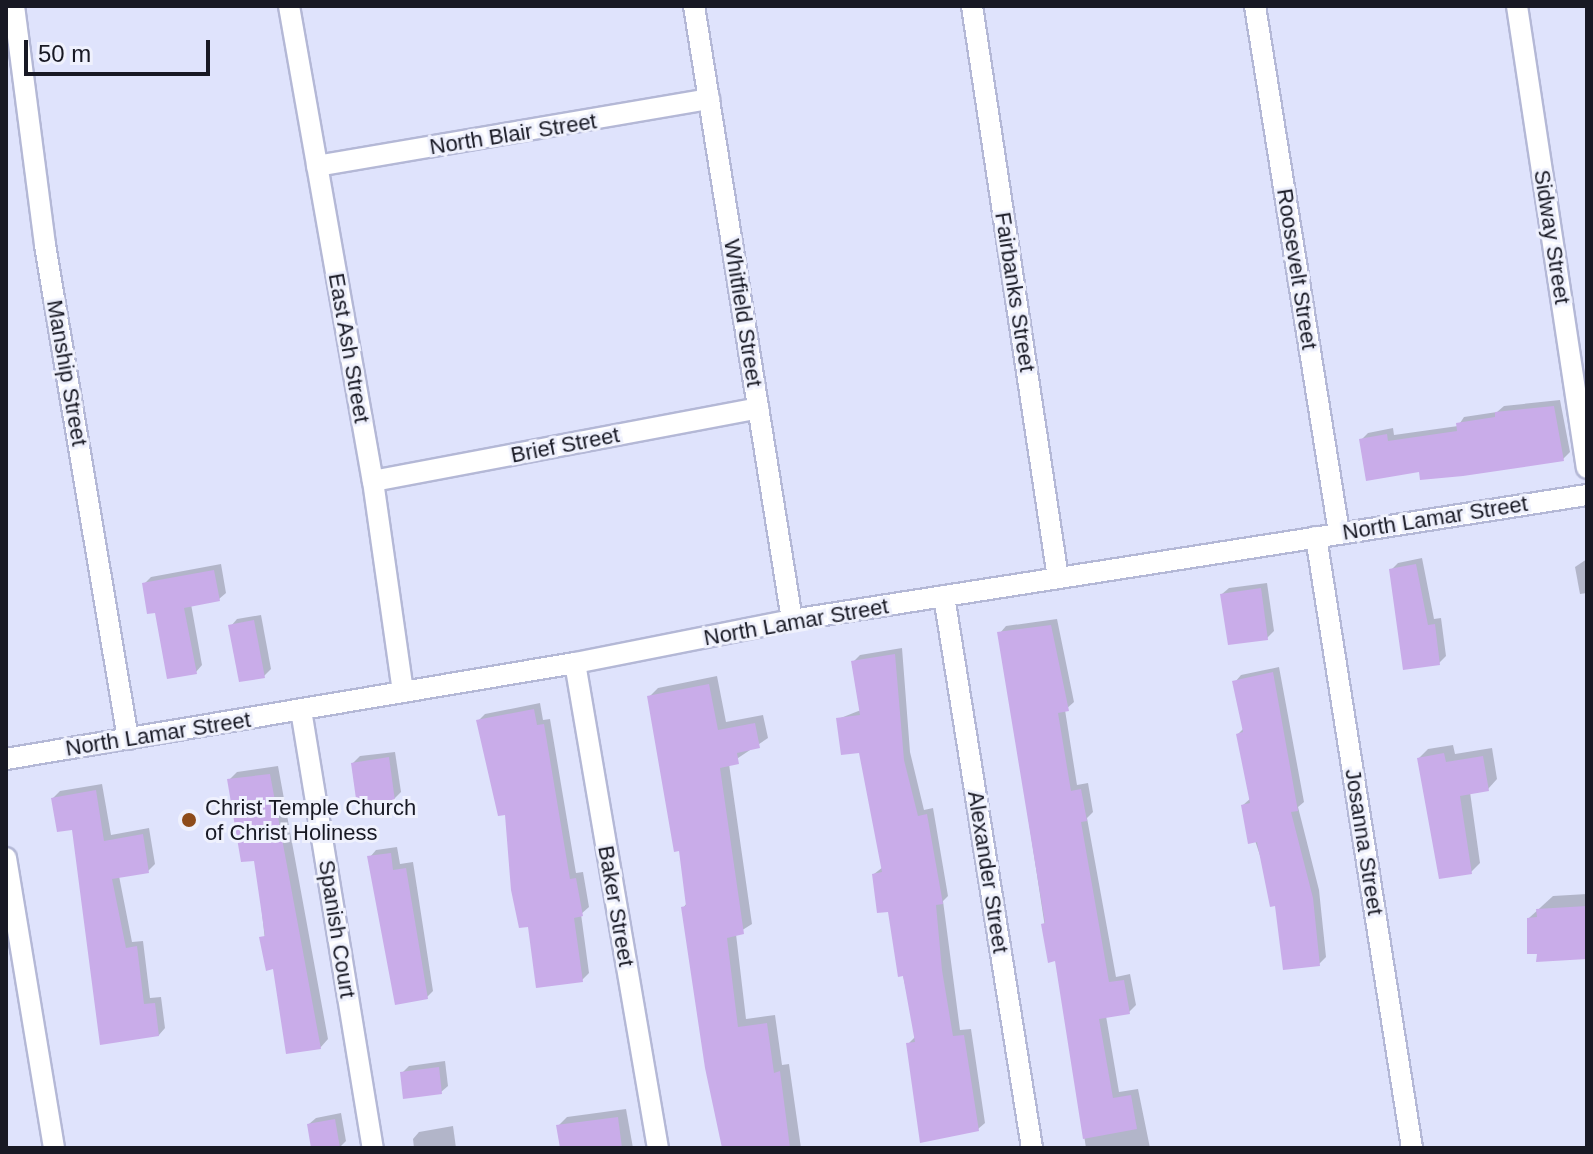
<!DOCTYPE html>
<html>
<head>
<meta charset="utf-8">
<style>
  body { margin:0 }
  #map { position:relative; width:1593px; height:1154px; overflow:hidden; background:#dfe3fc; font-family:Arial,sans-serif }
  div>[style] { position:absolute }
  .shadow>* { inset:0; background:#0003 }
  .building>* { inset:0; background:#c9ace9 }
  .roads { filter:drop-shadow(2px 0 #b4b8d6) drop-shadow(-2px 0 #b4b8d6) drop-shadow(0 2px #b4b8d6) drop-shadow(0 -2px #b4b8d6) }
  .minor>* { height:20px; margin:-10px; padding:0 10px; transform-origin:10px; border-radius:10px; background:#fff }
  .dots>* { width:22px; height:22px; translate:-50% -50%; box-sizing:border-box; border:4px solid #eff1fd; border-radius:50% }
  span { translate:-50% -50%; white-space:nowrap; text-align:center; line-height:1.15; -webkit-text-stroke:6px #eff1fd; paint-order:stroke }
  .street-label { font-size:22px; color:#181924 }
  .poi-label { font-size:22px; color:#181924 }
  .left { translate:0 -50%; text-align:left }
  .frame { position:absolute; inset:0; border:8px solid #181924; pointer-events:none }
  .scale { position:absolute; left:24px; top:40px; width:186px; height:36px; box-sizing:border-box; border:4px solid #181924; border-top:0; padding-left:10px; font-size:24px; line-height:28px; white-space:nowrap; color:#181924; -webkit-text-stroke:6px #eff1fd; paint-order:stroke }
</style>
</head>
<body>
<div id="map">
  <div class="shadow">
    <i style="clip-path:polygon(1560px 400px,1570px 452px,1563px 459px,1420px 469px,1361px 440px,1368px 433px,1393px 428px,1394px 435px,1458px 426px,1464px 417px,1497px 412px,1504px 406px)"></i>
    <i style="clip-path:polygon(1422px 558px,1434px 619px,1441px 618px,1446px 656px,1439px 663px,1391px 570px,1398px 563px)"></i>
    <i style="clip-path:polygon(1587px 559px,1587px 593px,1580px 594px,1575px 567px)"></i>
    <i style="clip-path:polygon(221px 564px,226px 593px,219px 599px,191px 604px,202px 665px,196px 672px,144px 584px,151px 577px)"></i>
    <i style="clip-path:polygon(1267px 583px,1274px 631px,1267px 638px,1222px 594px,1229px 588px)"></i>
    <i style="clip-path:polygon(261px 615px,271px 669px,264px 676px,231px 626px,237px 619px)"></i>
    <i style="clip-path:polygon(1057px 619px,1074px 702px,1065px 710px,1077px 785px,1088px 783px,1093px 812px,1087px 818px,1116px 977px,1130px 974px,1136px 1005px,1129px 1012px,1106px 1016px,1119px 1092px,1138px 1089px,1150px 1148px,1086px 1148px,1056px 959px,1050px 960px,1000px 633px,1006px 626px)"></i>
    <i style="clip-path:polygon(902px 648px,910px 752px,924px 810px,933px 808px,948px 896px,943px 901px,960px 1030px,971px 1029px,985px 1123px,978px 1129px,908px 1044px,916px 1036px,889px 910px,874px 874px,883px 867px,861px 750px,838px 719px,861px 710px,853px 662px,860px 655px)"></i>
    <i style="clip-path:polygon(1279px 667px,1304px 802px,1298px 807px,1319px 890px,1326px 957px,1319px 964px,1276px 903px,1243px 805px,1251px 798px,1238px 734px,1244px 728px,1235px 682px,1241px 675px)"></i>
    <i style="clip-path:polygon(717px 676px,726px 722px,763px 715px,768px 738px,729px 764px,752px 924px,736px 934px,746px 1019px,775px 1015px,782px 1065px,789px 1064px,801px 1148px,724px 1148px,683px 908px,687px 903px,681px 848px,649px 697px,658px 688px)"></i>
    <i style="clip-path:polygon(540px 703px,543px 720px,550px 719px,576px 873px,583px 872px,589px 907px,581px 914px,589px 973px,582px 980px,530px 924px,507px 812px,478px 721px,485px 714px)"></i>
    <i style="clip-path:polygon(1453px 745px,1455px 754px,1492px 748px,1497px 779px,1488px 789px,1470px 792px,1480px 863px,1471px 872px,1419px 758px,1428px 749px)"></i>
    <i style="clip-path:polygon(395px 752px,401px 792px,394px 799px,353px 763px,360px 756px)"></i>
    <i style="clip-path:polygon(278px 766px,328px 1039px,320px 1048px,274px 967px,268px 968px,256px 858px,229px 780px,237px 772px)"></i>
    <i style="clip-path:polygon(102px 784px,111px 835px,149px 828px,155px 864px,148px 871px,119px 876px,132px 942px,143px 941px,150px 998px,161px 997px,165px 1028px,159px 1035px,102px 1043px,74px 827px,53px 798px,60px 791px)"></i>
    <i style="clip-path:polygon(397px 847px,400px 864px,413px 862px,433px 991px,427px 997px,370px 857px,376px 850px)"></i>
    <i style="clip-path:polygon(1587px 894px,1587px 957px,1539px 952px,1529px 918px,1553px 896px)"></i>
    <i style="clip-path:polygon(445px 1061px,448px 1086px,441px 1092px,402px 1073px,409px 1066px)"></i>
    <i style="clip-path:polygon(626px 1109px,633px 1148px,562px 1148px,558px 1126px,567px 1117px)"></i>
    <i style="clip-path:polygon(341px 1113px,346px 1141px,340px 1147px,313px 1148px,309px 1124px,316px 1118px)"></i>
    <i style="clip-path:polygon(453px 1126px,456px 1148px,414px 1148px,413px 1139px,419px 1132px)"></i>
  </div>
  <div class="building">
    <i style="clip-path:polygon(1554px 406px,1564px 461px,1463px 476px,1420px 480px,1419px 472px,1366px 481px,1359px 439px,1387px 434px,1388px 441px,1457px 431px,1456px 423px,1495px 417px,1495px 412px)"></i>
    <i style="clip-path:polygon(1416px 564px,1428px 625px,1435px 624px,1440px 665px,1403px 670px,1389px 569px)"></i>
    <i style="clip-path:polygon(214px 570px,220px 601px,184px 608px,197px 674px,167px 679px,155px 613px,147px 614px,142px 583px)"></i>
    <i style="clip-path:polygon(1261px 588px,1268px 640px,1228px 645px,1220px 594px)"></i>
    <i style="clip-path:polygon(254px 620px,265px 678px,239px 682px,228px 625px)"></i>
    <i style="clip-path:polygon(1051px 625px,1069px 711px,1058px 713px,1071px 791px,1081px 789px,1087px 821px,1081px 822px,1109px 982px,1124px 980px,1130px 1014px,1099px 1019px,1113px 1098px,1131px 1095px,1137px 1129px,1083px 1139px,1055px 961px,1048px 963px,1041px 924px,1045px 923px,997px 632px)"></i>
    <i style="clip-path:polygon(895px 654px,904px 760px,918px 816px,927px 814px,943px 904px,936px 905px,942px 970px,953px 1036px,964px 1035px,979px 1131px,920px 1143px,906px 1043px,915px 1042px,903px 976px,898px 977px,888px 912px,877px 913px,872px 874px,882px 872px,859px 753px,841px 755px,836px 718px,860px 715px,851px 661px)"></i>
    <i style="clip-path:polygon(1273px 672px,1298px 811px,1291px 812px,1313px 898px,1320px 966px,1283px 970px,1275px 906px,1270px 907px,1257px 842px,1248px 844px,1241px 805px,1250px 803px,1236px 734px,1243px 732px,1232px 681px)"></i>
    <i style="clip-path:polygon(709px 684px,718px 730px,755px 723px,760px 748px,737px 753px,739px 764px,720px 768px,744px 934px,727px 938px,738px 1027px,767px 1023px,774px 1073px,780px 1071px,790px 1148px,722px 1148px,705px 1068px,681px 907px,686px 906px,679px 851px,674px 852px,647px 696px)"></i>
    <i style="clip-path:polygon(534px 709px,537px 725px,544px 724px,570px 879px,576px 878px,583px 916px,574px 918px,583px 982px,536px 988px,528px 927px,519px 928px,511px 890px,505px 815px,498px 816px,476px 720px)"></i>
    <i style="clip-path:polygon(1444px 753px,1446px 762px,1483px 756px,1489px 791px,1460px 796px,1472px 874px,1439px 879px,1417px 758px)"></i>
    <i style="clip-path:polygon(389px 757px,395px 801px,357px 806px,351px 763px)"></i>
    <i style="clip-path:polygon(270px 774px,321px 1049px,286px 1054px,273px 969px,266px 971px,259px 937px,265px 936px,254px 861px,241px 862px,227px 779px)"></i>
    <i style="clip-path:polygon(96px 790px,104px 841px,143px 834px,149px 873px,112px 879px,126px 948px,137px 946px,144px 1004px,155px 1003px,159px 1036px,100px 1045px,72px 830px,57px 832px,51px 798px)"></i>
    <i style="clip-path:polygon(391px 853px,393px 870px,406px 868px,428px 999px,395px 1005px,367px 856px)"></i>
    <i style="clip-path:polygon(1587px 906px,1587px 959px,1536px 962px,1537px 954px,1527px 954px,1527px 918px,1537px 917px,1536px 909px)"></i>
    <i style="clip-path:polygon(439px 1067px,442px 1094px,403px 1099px,400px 1072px)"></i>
    <i style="clip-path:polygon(618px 1117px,622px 1148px,560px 1148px,556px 1125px)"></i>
    <i style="clip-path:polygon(335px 1119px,340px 1148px,311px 1148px,307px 1124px)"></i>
  </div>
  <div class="roads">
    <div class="minor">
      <i style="left:14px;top:6px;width:241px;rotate:82.6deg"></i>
      <i style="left:45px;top:245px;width:501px;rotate:80.46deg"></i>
      <i style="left:289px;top:6px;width:482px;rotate:80deg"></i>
      <i style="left:373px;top:481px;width:213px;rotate:81.9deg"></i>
      <i style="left:694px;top:6px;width:622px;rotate:80.93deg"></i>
      <i style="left:972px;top:6px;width:578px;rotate:81.45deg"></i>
      <i style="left:1255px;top:6px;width:534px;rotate:80.94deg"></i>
      <i style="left:1517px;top:6px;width:467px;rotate:81.4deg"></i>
      <i style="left:317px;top:166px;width:398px;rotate:-9.7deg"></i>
      <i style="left:373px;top:481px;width:392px;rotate:-10.7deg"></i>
      <i style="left:1316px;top:537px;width:618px;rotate:81.07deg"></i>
      <i style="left:944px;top:596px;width:559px;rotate:80.94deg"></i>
      <i style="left:575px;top:663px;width:492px;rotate:80.3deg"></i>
      <i style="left:301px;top:710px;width:444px;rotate:80.7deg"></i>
      <i style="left:6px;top:759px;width:577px;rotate:-9.58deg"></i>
      <i style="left:575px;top:663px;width:221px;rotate:-11.2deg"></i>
      <i style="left:792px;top:620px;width:805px;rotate:-8.94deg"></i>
      <i style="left:6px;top:858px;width:294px;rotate:80.6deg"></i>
    </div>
  </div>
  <div class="dots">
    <i style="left:189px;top:820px;background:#8e4c1a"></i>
  </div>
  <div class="street-label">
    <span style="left:513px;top:134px;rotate:-9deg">North Blair Street</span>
    <span style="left:1552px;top:237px;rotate:81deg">Sidway Street</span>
    <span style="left:1297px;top:269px;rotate:81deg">Roosevelt Street</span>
    <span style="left:1015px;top:292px;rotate:81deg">Fairbanks Street</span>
    <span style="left:743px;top:313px;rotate:81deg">Whitfield Street</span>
    <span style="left:349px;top:348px;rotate:80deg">East Ash Street</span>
    <span style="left:67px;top:373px;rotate:80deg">Manship Street</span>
    <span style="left:565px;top:445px;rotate:-11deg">Brief Street</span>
    <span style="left:1435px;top:518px;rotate:-9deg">North Lamar Street</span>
    <span style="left:796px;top:622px;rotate:-10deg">North Lamar Street</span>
    <span style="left:158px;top:734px;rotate:-9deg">North Lamar Street</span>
    <span style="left:1364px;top:842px;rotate:81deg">Josanna Street</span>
    <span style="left:988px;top:872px;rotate:81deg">Alexander Street</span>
    <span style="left:616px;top:906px;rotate:80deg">Baker Street</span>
    <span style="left:337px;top:929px;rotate:81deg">Spanish Court</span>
  </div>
  <div class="poi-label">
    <span class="left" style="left:205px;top:820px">Christ Temple Church<br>of Christ Holiness</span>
  </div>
  <div class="frame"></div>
  <div class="scale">50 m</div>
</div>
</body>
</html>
